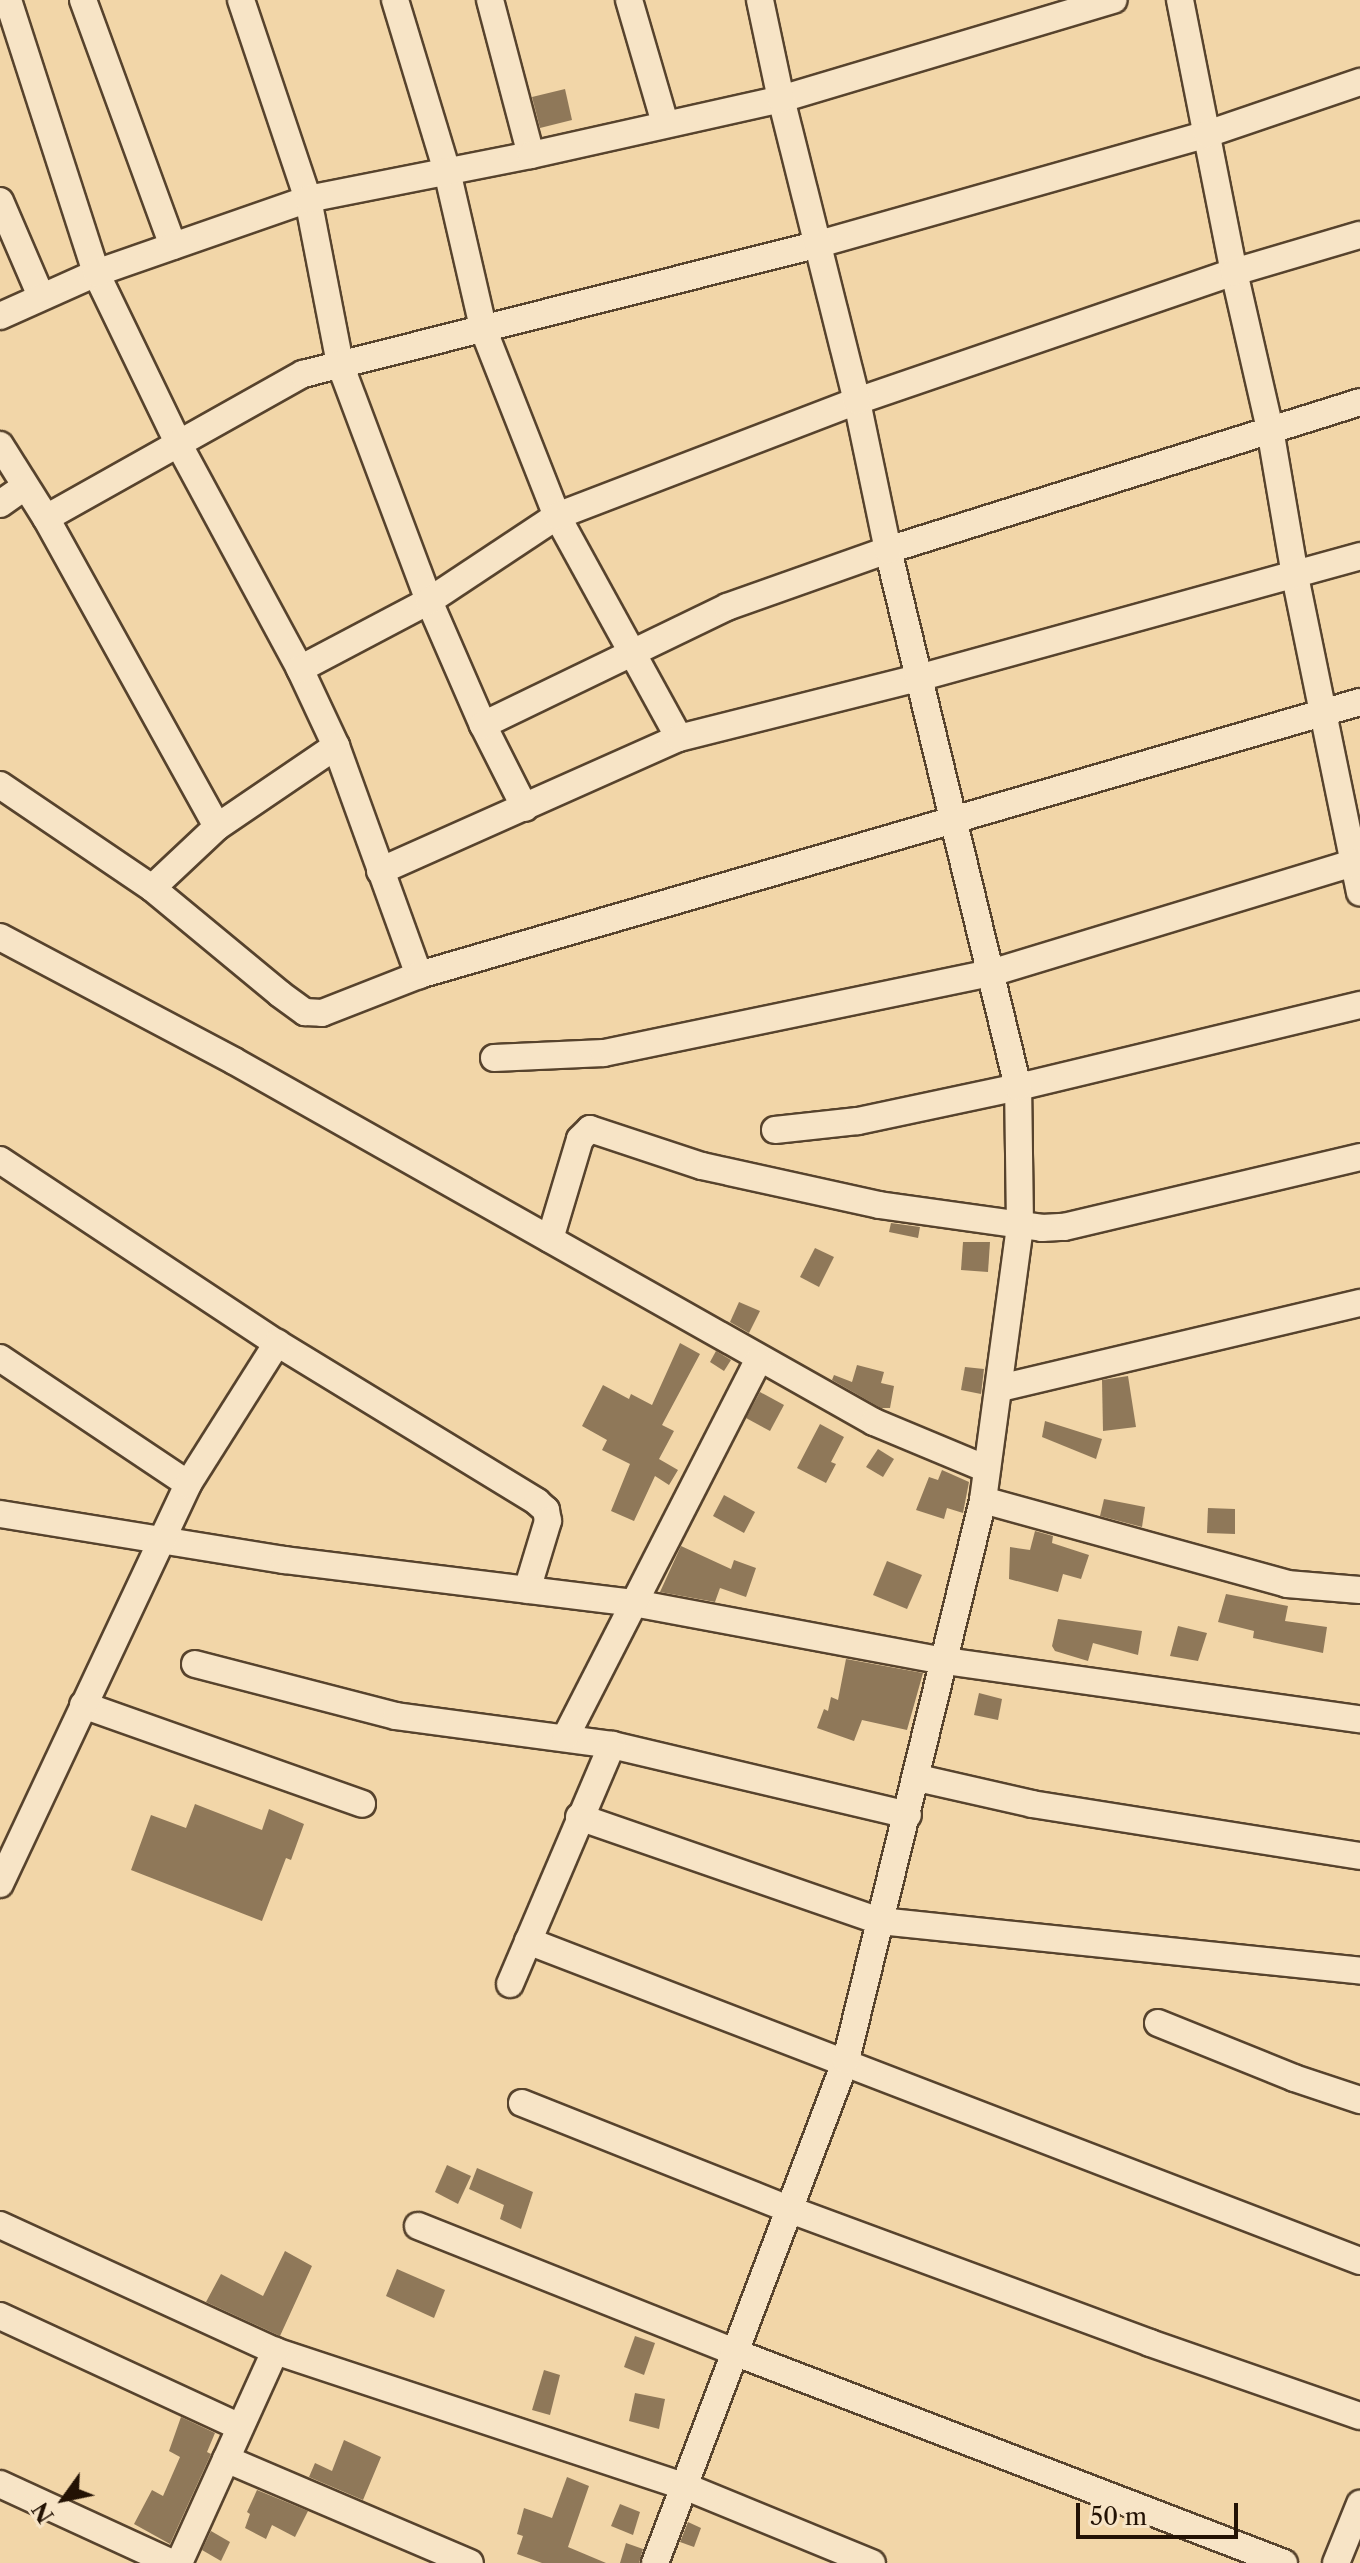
<!DOCTYPE html>
<html>
<head>
<meta charset="utf-8">
<style>
  body { margin:0 }
  #map { position:relative; width:1360px; height:2563px; overflow:hidden; background:#f2d6a8; font-family:"Libre Caslon Text",serif }
  div>[style] { position:absolute }
  .building>* { inset:0; background:#8f7859 }
  .roads { filter:drop-shadow(2px 0 #57432d) drop-shadow(-2px 0 #57432d) drop-shadow(0 2px #57432d) drop-shadow(0 -2px #57432d) }
  .minor>* { height:26px; margin:-13px; padding:0 13px; transform-origin:13px; border-radius:13px; background:#f7e4c6 }
  span { translate:-50% -50%; white-space:nowrap; text-align:center; line-height:1.15; -webkit-text-stroke:8px #f7e4c6; paint-order:stroke }
  .north { position:absolute; left:24px; top:2459px; width:80px; height:80px; -webkit-text-stroke:6px #f7e4c6; paint-order:stroke; rotate:237deg; font-size:22px; font-weight:700; line-height:32px; text-align:center; color:#231204 }
  .north::after { content:''; display:block; margin:auto; width:28px; height:36px; background:#231204; clip-path:polygon(50% 0,100% 100%,50% 72%,0 100%) }
  .scale { position:absolute; left:1076px; top:2503px; width:162px; height:36px; box-sizing:border-box; border:4px solid #231204; border-top:0; padding-left:10px; font-size:24px; line-height:28px; white-space:nowrap; color:#231204; -webkit-text-stroke:6px #f7e4c6; paint-order:stroke }
</style>
</head>
<body>
<div id="map">
  <div class="building">
    <i style="clip-path:polygon(565px 89px,572px 120px,540px 128px,532px 97px)"></i>
    <i style="clip-path:polygon(891px 1223px,920px 1227px,918px 1238px,889px 1232px)"></i>
    <i style="clip-path:polygon(963px 1242px,990px 1242px,988px 1272px,961px 1270px)"></i>
    <i style="clip-path:polygon(815px 1248px,834px 1257px,819px 1287px,800px 1277px)"></i>
    <i style="clip-path:polygon(739px 1302px,760px 1311px,749px 1333px,730px 1322px)"></i>
    <i style="clip-path:polygon(680px 1343px,700px 1354px,662px 1425px,674px 1431px,659px 1459px,678px 1470px,669px 1485px,655px 1476px,634px 1521px,611px 1511px,630px 1464px,602px 1450px,607px 1440px,582px 1426px,603px 1385px,629px 1399px,631px 1394px,652px 1405px)"></i>
    <i style="clip-path:polygon(716px 1351px,731px 1360px,724px 1371px,710px 1362px)"></i>
    <i style="clip-path:polygon(857px 1365px,884px 1372px,881px 1383px,894px 1386px,890px 1408px,881px 1408px,832px 1380px,834px 1375px,852px 1382px)"></i>
    <i style="clip-path:polygon(965px 1367px,984px 1369px,981px 1394px,961px 1390px)"></i>
    <i style="clip-path:polygon(1128px 1376px,1136px 1427px,1103px 1431px,1102px 1380px)"></i>
    <i style="clip-path:polygon(760px 1392px,784px 1405px,770px 1431px,746px 1418px)"></i>
    <i style="clip-path:polygon(1045px 1421px,1102px 1439px,1096px 1459px,1042px 1437px)"></i>
    <i style="clip-path:polygon(820px 1424px,844px 1437px,831px 1462px,836px 1464px,826px 1483px,797px 1468px)"></i>
    <i style="clip-path:polygon(878px 1449px,894px 1459px,883px 1477px,866px 1467px)"></i>
    <i style="clip-path:polygon(942px 1470px,969px 1482px,963px 1513px,947px 1508px,944px 1519px,916px 1510px,929px 1477px,938px 1480px)"></i>
    <i style="clip-path:polygon(724px 1495px,755px 1512px,744px 1533px,713px 1516px)"></i>
    <i style="clip-path:polygon(1104px 1499px,1145px 1507px,1142px 1527px,1100px 1516px)"></i>
    <i style="clip-path:polygon(1208px 1508px,1235px 1509px,1235px 1534px,1207px 1533px)"></i>
    <i style="clip-path:polygon(1035px 1531px,1053px 1536px,1052px 1543px,1089px 1555px,1081px 1579px,1063px 1574px,1058px 1592px,1009px 1579px,1010px 1547px,1030px 1550px)"></i>
    <i style="clip-path:polygon(681px 1546px,731px 1569px,734px 1560px,756px 1568px,746px 1597px,720px 1588px,715px 1602px,660px 1592px)"></i>
    <i style="clip-path:polygon(887px 1561px,922px 1575px,907px 1609px,873px 1595px)"></i>
    <i style="clip-path:polygon(1226px 1594px,1288px 1606px,1285px 1621px,1327px 1627px,1323px 1653px,1253px 1638px,1254px 1631px,1218px 1622px)"></i>
    <i style="clip-path:polygon(1058px 1619px,1142px 1631px,1138px 1655px,1093px 1643px,1088px 1661px,1055px 1651px,1052px 1646px)"></i>
    <i style="clip-path:polygon(1178px 1626px,1207px 1633px,1198px 1661px,1170px 1656px)"></i>
    <i style="clip-path:polygon(846px 1659px,923px 1673px,907px 1730px,862px 1720px,854px 1741px,817px 1728px,824px 1709px,828px 1711px,831px 1697px,838px 1700px)"></i>
    <i style="clip-path:polygon(979px 1693px,1002px 1699px,998px 1720px,974px 1715px)"></i>
    <i style="clip-path:polygon(195px 1804px,262px 1830px,269px 1809px,304px 1824px,291px 1860px,286px 1858px,262px 1921px,131px 1870px,151px 1815px,186px 1828px)"></i>
    <i style="clip-path:polygon(447px 2165px,471px 2176px,458px 2204px,435px 2192px)"></i>
    <i style="clip-path:polygon(477px 2168px,533px 2192px,521px 2229px,500px 2219px,504px 2205px,469px 2189px)"></i>
    <i style="clip-path:polygon(285px 2251px,312px 2266px,280px 2336px,206px 2302px,221px 2274px,263px 2296px)"></i>
    <i style="clip-path:polygon(397px 2269px,445px 2290px,434px 2318px,386px 2296px)"></i>
    <i style="clip-path:polygon(635px 2336px,655px 2343px,644px 2375px,624px 2367px)"></i>
    <i style="clip-path:polygon(544px 2370px,560px 2375px,550px 2415px,532px 2410px)"></i>
    <i style="clip-path:polygon(635px 2393px,665px 2399px,659px 2429px,629px 2421px)"></i>
    <i style="clip-path:polygon(181px 2417px,215px 2433px,207px 2452px,211px 2454px,170px 2544px,134px 2524px,152px 2490px,163px 2496px,180px 2457px,169px 2451px)"></i>
    <i style="clip-path:polygon(344px 2440px,381px 2457px,363px 2500px,309px 2477px,315px 2463px,332px 2471px)"></i>
    <i style="clip-path:polygon(567px 2477px,589px 2486px,568px 2547px,606px 2563px,542px 2563px,517px 2554px,523px 2536px,517px 2534px,524px 2508px,552px 2518px)"></i>
    <i style="clip-path:polygon(257px 2490px,308px 2511px,295px 2537px,272px 2525px,266px 2539px,245px 2528px,250px 2514px,247px 2512px)"></i>
    <i style="clip-path:polygon(620px 2504px,640px 2512px,633px 2535px,611px 2526px)"></i>
    <i style="clip-path:polygon(688px 2522px,701px 2528px,694px 2547px,680px 2542px)"></i>
    <i style="clip-path:polygon(211px 2531px,230px 2542px,221px 2561px,202px 2550px)"></i>
    <i style="clip-path:polygon(626px 2543px,643px 2549px,639px 2563px,620px 2563px)"></i>
  </div>
  <div class="roads">
    <div class="minor">
      <i style="left:8px;top:0;width:287px;rotate:72.1deg"></i>
      <i style="left:96px;top:273px;width:189px;rotate:64.2deg"></i>
      <i style="left:178px;top:443px;width:257px;rotate:61.6deg"></i>
      <i style="left:300px;top:669px;width:85px;rotate:64.9deg"></i>
      <i style="left:336px;top:746px;width:244px;rotate:70.1deg"></i>
      <i style="left:83px;top:0;width:262px;rotate:69.9deg"></i>
      <i style="left:241px;top:0;width:210px;rotate:71.4deg"></i>
      <i style="left:308px;top:199px;width:168px;rotate:79deg"></i>
      <i style="left:340px;top:364px;width:253px;rotate:69.4deg"></i>
      <i style="left:429px;top:601px;width:135px;rotate:66.5deg"></i>
      <i style="left:483px;top:725px;width:93px;rotate:63.2deg"></i>
      <i style="left:395px;top:0;width:179px;rotate:73.1deg"></i>
      <i style="left:447px;top:171px;width:164px;rotate:77deg"></i>
      <i style="left:484px;top:331px;width:199px;rotate:68.5deg"></i>
      <i style="left:557px;top:516px;width:253px;rotate:61.2deg"></i>
      <i style="left:490px;top:0;width:160px;rotate:75.2deg"></i>
      <i style="left:629px;top:0;width:128px;rotate:73.7deg"></i>
      <i style="left:1180px;top:0;width:277px;rotate:78.8deg"></i>
      <i style="left:1234px;top:272px;width:161px;rotate:77.1deg"></i>
      <i style="left:1270px;top:429px;width:149px;rotate:80.3deg"></i>
      <i style="left:1295px;top:576px;width:323px;rotate:78.4deg"></i>
      <i style="left:0;top:201px;width:103px;rotate:66.7deg"></i>
      <i style="left:0;top:316px;width:105px;rotate:-24.1deg"></i>
      <i style="left:96px;top:273px;width:225px;rotate:-19.2deg"></i>
      <i style="left:308px;top:199px;width:227px;rotate:-11.2deg"></i>
      <i style="left:531px;top:155px;width:256px;rotate:-12.6deg"></i>
      <i style="left:781px;top:99px;width:347px;rotate:-16.6deg"></i>
      <i style="left:0;top:445px;width:86px;rotate:57.8deg"></i>
      <i style="left:46px;top:518px;width:353px;rotate:61deg"></i>
      <i style="left:217px;top:827px;width:89px;rotate:136.8deg"></i>
      <i style="left:0;top:504px;width:29px;rotate:-35deg"></i>
      <i style="left:46px;top:518px;width:295px;rotate:-29.3deg"></i>
      <i style="left:303px;top:374px;width:532px;rotate:-14.14deg"></i>
      <i style="left:819px;top:244px;width:403px;rotate:-15.8deg"></i>
      <i style="left:1207px;top:134px;width:162px;rotate:-18.8deg"></i>
      <i style="left:300px;top:669px;width:146px;rotate:-27.8deg"></i>
      <i style="left:429px;top:601px;width:154px;rotate:-33.6deg"></i>
      <i style="left:557px;top:516px;width:321px;rotate:-21deg"></i>
      <i style="left:857px;top:401px;width:398px;rotate:-18.9deg"></i>
      <i style="left:1234px;top:272px;width:131px;rotate:-16.4deg"></i>
      <i style="left:483px;top:725px;width:271px;rotate:-25.8deg"></i>
      <i style="left:727px;top:607px;width:171px;rotate:-19.5deg"></i>
      <i style="left:888px;top:550px;width:495px;rotate:-17.4deg"></i>
      <i style="left:0;top:785px;width:184px;rotate:34.1deg"></i>
      <i style="left:152px;top:888px;width:166px;rotate:39.6deg"></i>
      <i style="left:280px;top:994px;width:31px;rotate:36deg"></i>
      <i style="left:305px;top:1012px;width:17px;rotate:3deg"></i>
      <i style="left:322px;top:1013px;width:104px;rotate:-21.4deg"></i>
      <i style="left:419px;top:975px;width:980px;rotate:-16.18deg"></i>
      <i style="left:217px;top:827px;width:144px;rotate:-34.2deg"></i>
      <i style="left:380px;top:871px;width:327px;rotate:-24deg"></i>
      <i style="left:679px;top:738px;width:246px;rotate:-14.1deg"></i>
      <i style="left:918px;top:678px;width:459px;rotate:-15.4deg"></i>
      <i style="left:0;top:937px;width:265px;rotate:27.9deg"></i>
      <i style="left:234px;top:1061px;width:735px;rotate:29.43deg"></i>
      <i style="left:874px;top:1422px;width:122px;rotate:22.6deg"></i>
      <i style="left:494px;top:1058px;width:110px;rotate:-2.6deg"></i>
      <i style="left:604px;top:1053px;width:395px;rotate:-11.7deg"></i>
      <i style="left:991px;top:973px;width:386px;rotate:-16.9deg"></i>
      <i style="left:775px;top:1130px;width:83px;rotate:-6.2deg"></i>
      <i style="left:858px;top:1121px;width:164px;rotate:-12deg"></i>
      <i style="left:1018px;top:1087px;width:352px;rotate:-13.5deg"></i>
      <i style="left:0;top:1160px;width:332px;rotate:33.5deg"></i>
      <i style="left:277px;top:1343px;width:305px;rotate:31.4deg"></i>
      <i style="left:537px;top:1502px;width:12px;rotate:42deg"></i>
      <i style="left:546px;top:1510px;width:11px;rotate:80deg"></i>
      <i style="left:548px;top:1521px;width:72px;rotate:106.9deg"></i>
      <i style="left:550px;top:1239px;width:104px;rotate:-73.3deg"></i>
      <i style="left:580px;top:1139px;width:14px;rotate:-45deg"></i>
      <i style="left:590px;top:1129px;width:118px;rotate:18.3deg"></i>
      <i style="left:702px;top:1166px;width:181px;rotate:12.4deg"></i>
      <i style="left:879px;top:1205px;width:165px;rotate:8deg"></i>
      <i style="left:1042px;top:1228px;width:22px;rotate:-3deg"></i>
      <i style="left:1064px;top:1227px;width:304px;rotate:-13.3deg"></i>
      <i style="left:0;top:1358px;width:226px;rotate:33.8deg"></i>
      <i style="left:1000px;top:1388px;width:370px;rotate:-13.3deg"></i>
      <i style="left:983px;top:1500px;width:315px;rotate:15.4deg"></i>
      <i style="left:1287px;top:1584px;width:73px;rotate:4.7deg"></i>
      <i style="left:0;top:1514px;width:288px;rotate:9.2deg"></i>
      <i style="left:284px;top:1560px;width:353px;rotate:7deg"></i>
      <i style="left:634px;top:1603px;width:316px;rotate:10.6deg"></i>
      <i style="left:945px;top:1661px;width:419px;rotate:8deg"></i>
      <i style="left:195px;top:1664px;width:208px;rotate:14.5deg"></i>
      <i style="left:396px;top:1716px;width:218px;rotate:7.6deg"></i>
      <i style="left:612px;top:1745px;width:304px;rotate:13.3deg"></i>
      <i style="left:83px;top:1705px;width:296px;rotate:19.5deg"></i>
      <i style="left:566px;top:1736px;width:422px;rotate:-62.9deg"></i>
      <i style="left:918px;top:1778px;width:117px;rotate:12.8deg"></i>
      <i style="left:1032px;top:1804px;width:332px;rotate:9deg"></i>
      <i style="left:579px;top:1817px;width:318px;rotate:19.1deg"></i>
      <i style="left:880px;top:1921px;width:483px;rotate:5.9deg"></i>
      <i style="left:0;top:1884px;width:442px;rotate:-64.8deg"></i>
      <i style="left:188px;top:1484px;width:167px;rotate:-57.7deg"></i>
      <i style="left:528px;top:1941px;width:891px;rotate:21.04deg"></i>
      <i style="left:510px;top:1984px;width:260px;rotate:-66.9deg"></i>
      <i style="left:1158px;top:2023px;width:147px;rotate:22deg"></i>
      <i style="left:1294px;top:2078px;width:70px;rotate:18.4deg"></i>
      <i style="left:522px;top:2103px;width:286px;rotate:21.7deg"></i>
      <i style="left:788px;top:2209px;width:386px;rotate:20.3deg"></i>
      <i style="left:1150px;top:2343px;width:222px;rotate:19.2deg"></i>
      <i style="left:0;top:2225px;width:302px;rotate:24.6deg"></i>
      <i style="left:275px;top:2351px;width:431px;rotate:18.3deg"></i>
      <i style="left:684px;top:2486px;width:203px;rotate:22.3deg"></i>
      <i style="left:418px;top:2226px;width:340px;rotate:21.7deg"></i>
      <i style="left:734px;top:2352px;width:589px;rotate:20.99deg"></i>
      <i style="left:0;top:2316px;width:264px;rotate:24.8deg"></i>
      <i style="left:226px;top:2459px;width:265px;rotate:23.1deg"></i>
      <i style="left:0;top:2484px;width:189px;rotate:24.7deg"></i>
      <i style="left:179px;top:2563px;width:233px;rotate:-65.6deg"></i>
      <i style="left:655px;top:2563px;width:538px;rotate:-69.21deg"></i>
      <i style="left:846px;top:2060px;width:577px;rotate:-76.25deg"></i>
      <i style="left:983px;top:1500px;width:277px;rotate:-82.3deg"></i>
      <i style="left:1020px;top:1225px;width:138px;rotate:-90.8deg"></i>
      <i style="left:1018px;top:1087px;width:553px;rotate:-103.61deg"></i>
      <i style="left:888px;top:550px;width:152px;rotate:-101.8deg"></i>
      <i style="left:857px;top:401px;width:311px;rotate:-104.1deg"></i>
      <i style="left:781px;top:99px;width:101px;rotate:-102deg"></i>
      <i style="left:1336px;top:2563px;width:64px;rotate:-67.9deg"></i>
    </div>
  </div>
  <div class="north">N</div>
  <div class="scale">50 m</div>
</div>
</body>
</html>
